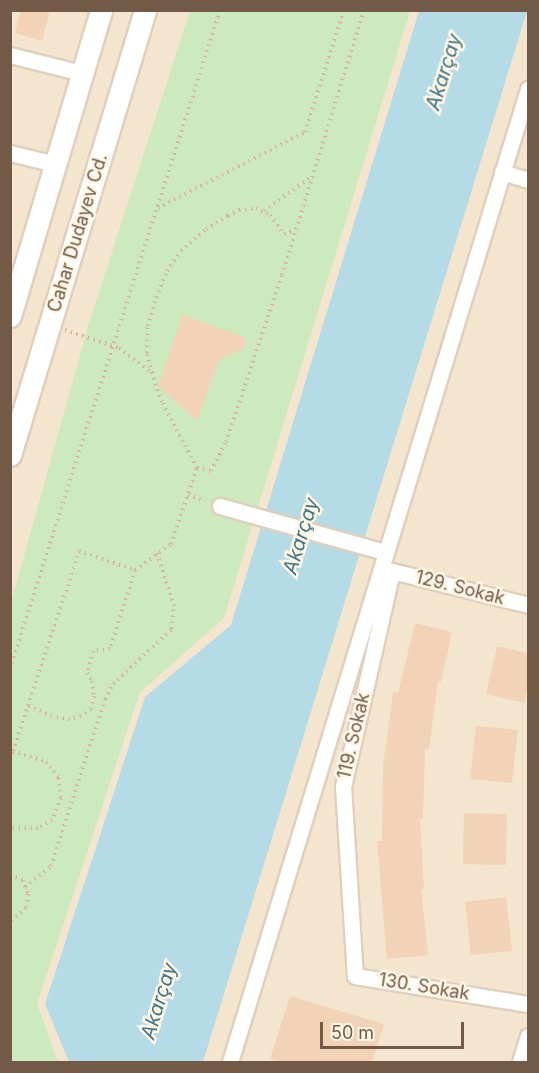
<!DOCTYPE html>
<html>
<head>
<meta charset="utf-8">
<style>
  body { margin:0 }
  #map { position:relative; width:539px; height:1073px; overflow:hidden; background:#fcf3df; font-family:Inter,sans-serif }
  div>[style] { position:absolute }
  .residential>* { inset:0; background:#f4e5ce }
  .green>* { inset:0; background:#cdeabe }
  .water>* { inset:0; background:#b4dbe6 }
  .building>* { inset:0; background:#f2d3b7 }
  .path>* { height:4px; margin-top:-2px; transform-origin:0; background:repeating-linear-gradient(90deg,#d7b69a 0 1.5px,transparent 0 6px) }
  .roads { filter:drop-shadow(2px 0 #e0cfbc) drop-shadow(-2px 0 #e0cfbc) drop-shadow(0 2px #e0cfbc) drop-shadow(0 -2px #e0cfbc) }
  .street>* { height:15px; margin:-7.5px; padding:0 7.5px; transform-origin:7.5px; border-radius:7.5px; background:#fff }
  .secondary>* { height:21px; margin:-10.5px; padding:0 10.5px; transform-origin:10.5px; border-radius:10.5px; background:#fff }
  span { translate:-50% -50%; white-space:nowrap; text-align:center; line-height:1.15; -webkit-text-stroke:5px #fff7e6; paint-order:stroke }
  .street-label { font-size:18px; color:#735a47 }
  .water-label { font-size:20px; color:#417687; font-style:italic }
  .frame { position:absolute; inset:0; border:12px solid #735a47; pointer-events:none }
  .scale { position:absolute; left:320px; top:1022px; width:144px; height:27px; box-sizing:border-box; border:3px solid #735a47; border-top:0; padding-left:8px; font-size:18px; line-height:21px; white-space:nowrap; color:#735a47; -webkit-text-stroke:4px #fff7e6; paint-order:stroke }
</style>
</head>
<body>
<div id="map">
  <div class="residential">
    <i style="clip-path:polygon(11px 11px,528px 11px,528px 1062px,11px 1062px)"></i>
  </div>
  <div class="green">
    <i style="clip-path:polygon(190px 11px,410px 11px,224px 618px,140px 692px,37px 1004px,58px 1062px,11px 1062px,11px 603px,89px 323px)"></i>
  </div>
  <div class="water">
    <i style="clip-path:polygon(419px 11px,527px 11px,203px 1062px,69px 1062px,45px 1004px,145px 697px,231px 625px)"></i>
  </div>
  <div class="building">
    <i style="clip-path:polygon(21px 10px,50px 10px,42px 41px,15px 33px)"></i>
    <i style="clip-path:polygon(182px 315px,247px 338px,243px 349px,219px 360px,197px 421px,158px 386px)"></i>
    <i style="clip-path:polygon(415px 623px,452px 632px,441px 682px,438px 681px,429px 749px,425px 749px,423px 819px,420px 819px,424px 889px,421px 889px,428px 955px,387px 959px,377px 841px,382px 841px,383px 767px,393px 692px,398px 693px)"></i>
    <i style="clip-path:polygon(497px 646px,528px 653px,528px 685px,524px 703px,486px 694px)"></i>
    <i style="clip-path:polygon(476px 726px,518px 730px,512px 783px,470px 779px)"></i>
    <i style="clip-path:polygon(464px 813px,507px 814px,506px 865px,463px 864px)"></i>
    <i style="clip-path:polygon(506px 897px,512px 951px,471px 955px,465px 902px)"></i>
    <i style="clip-path:polygon(290px 996px,384px 1024px,372px 1062px,280px 1062px,270px 1059px)"></i>
  </div>
  <div class="path">
    <i style="left:158px;top:208px;width:165px;rotate:-27.3deg"></i>
    <i style="left:305px;top:132px;width:128px;rotate:-72.3deg"></i>
    <i style="left:264px;top:211px;width:57px;rotate:-35.7deg"></i>
    <i style="left:65px;top:330px;width:57px;rotate:18.4deg"></i>
    <i style="left:119px;top:348px;width:41px;rotate:37.1deg"></i>
    <i style="left:197px;top:468px;width:75px;rotate:-117.9deg"></i>
    <i style="left:162px;top:402px;width:31px;rotate:-109deg"></i>
    <i style="left:152px;top:373px;width:21px;rotate:-104deg"></i>
    <i style="left:147px;top:353px;width:27px;rotate:-88deg"></i>
    <i style="left:148px;top:326px;width:24px;rotate:-75deg"></i>
    <i style="left:154px;top:303px;width:35px;rotate:-68deg"></i>
    <i style="left:167px;top:271px;width:24px;rotate:-55deg"></i>
    <i style="left:181px;top:251px;width:33px;rotate:-41deg"></i>
    <i style="left:206px;top:229px;width:26px;rotate:-31deg"></i>
    <i style="left:228px;top:216px;width:13px;rotate:-29deg"></i>
    <i style="left:239px;top:210px;width:17px;rotate:-7deg"></i>
    <i style="left:256px;top:208px;width:16px;rotate:27deg"></i>
    <i style="left:270px;top:215px;width:24px;rotate:54deg"></i>
    <i style="left:284px;top:234px;width:12px;rotate:-20deg"></i>
    <i style="left:188px;top:495px;width:18px;rotate:19deg"></i>
    <i style="left:135px;top:570px;width:44px;rotate:-35.8deg"></i>
    <i style="left:171px;top:544px;width:80px;rotate:-71.1deg"></i>
    <i style="left:197px;top:468px;width:14px;rotate:12deg"></i>
    <i style="left:211px;top:471px;width:33px;rotate:-63deg"></i>
    <i style="left:226px;top:442px;width:176px;rotate:-71.5deg"></i>
    <i style="left:282px;top:275px;width:277px;rotate:-72.8deg"></i>
    <i style="left:10px;top:669px;width:692px;rotate:-72.32deg"></i>
    <i style="left:13px;top:751px;width:211px;rotate:-71.7deg"></i>
    <i style="left:79px;top:551px;width:59px;rotate:18.7deg"></i>
    <i style="left:135px;top:570px;width:83px;rotate:107.6deg"></i>
    <i style="left:110px;top:649px;width:17px;rotate:173deg"></i>
    <i style="left:93px;top:651px;width:23px;rotate:105deg"></i>
    <i style="left:87px;top:673px;width:9px;rotate:58deg"></i>
    <i style="left:92px;top:681px;width:15px;rotate:82deg"></i>
    <i style="left:94px;top:696px;width:13px;rotate:103deg"></i>
    <i style="left:91px;top:709px;width:12px;rotate:145deg"></i>
    <i style="left:81px;top:716px;width:11px;rotate:165deg"></i>
    <i style="left:70px;top:719px;width:18px;rotate:-171deg"></i>
    <i style="left:52px;top:716px;width:26px;rotate:-157deg"></i>
    <i style="left:10px;top:759px;width:9px;rotate:-69deg"></i>
    <i style="left:13px;top:751px;width:35px;rotate:18deg"></i>
    <i style="left:46px;top:762px;width:21px;rotate:51deg"></i>
    <i style="left:59px;top:778px;width:20px;rotate:84deg"></i>
    <i style="left:61px;top:798px;width:24px;rotate:112deg"></i>
    <i style="left:52px;top:820px;width:16px;rotate:150deg"></i>
    <i style="left:38px;top:828px;width:28px;rotate:-178deg"></i>
    <i style="left:10px;top:875px;width:14px;rotate:21deg"></i>
    <i style="left:23px;top:880px;width:15px;rotate:70deg"></i>
    <i style="left:28px;top:894px;width:14px;rotate:98deg"></i>
    <i style="left:26px;top:908px;width:21px;rotate:139deg"></i>
    <i style="left:25px;top:887px;width:33px;rotate:-39deg"></i>
    <i style="left:51px;top:866px;width:176px;rotate:-72.1deg"></i>
    <i style="left:105px;top:699px;width:17px;rotate:-62deg"></i>
    <i style="left:113px;top:684px;width:81px;rotate:-43deg"></i>
    <i style="left:172px;top:629px;width:23px;rotate:-85deg"></i>
    <i style="left:174px;top:606px;width:56px;rotate:-107.8deg"></i>
    <i style="left:10px;top:954px;width:2px;rotate:90deg"></i>
  </div>
  <div class="roads">
    <div class="street">
      <i style="left:10px;top:55px;width:74px;rotate:14deg"></i>
      <i style="left:10px;top:153px;width:46px;rotate:13.7deg"></i>
      <i style="left:502px;top:172px;width:27px;rotate:17deg"></i>
      <i style="left:220px;top:506px;width:171px;rotate:15.6deg"></i>
      <i style="left:528px;top:605px;width:140px;rotate:-166deg"></i>
      <i style="left:392px;top:571px;width:221px;rotate:102.8deg"></i>
      <i style="left:343px;top:786px;width:190px;rotate:86.4deg"></i>
      <i style="left:355px;top:976px;width:175px;rotate:9.2deg"></i>
      <i style="left:230px;top:1062px;width:1018px;rotate:-72.97deg"></i>
      <i style="left:520px;top:1062px;width:27px;rotate:-73deg"></i>
    </div>
    <div class="secondary">
      <i style="left:10px;top:316px;width:319px;rotate:-73.4deg"></i>
      <i style="left:10px;top:455px;width:465px;rotate:-73.1deg"></i>
    </div>
  </div>
  <div class="street-label">
    <span style="left:78px;top:233px;rotate:-73deg">Cahar Dudayev Cd.</span>
    <span style="left:460px;top:588px;rotate:14deg">129. Sokak</span>
    <span style="left:354px;top:736px;rotate:-77deg">119. Sokak</span>
    <span style="left:424px;top:987px;rotate:9deg">130. Sokak</span>
  </div>
  <div class="water-label">
    <span style="left:444px;top:72px;rotate:-73deg">Akarçay</span>
    <span style="left:301px;top:536px;rotate:-73deg">Akarçay</span>
    <span style="left:159px;top:1001px;rotate:-73deg">Akarçay</span>
  </div>
  <div class="frame"></div>
  <div class="scale">50 m</div>
</div>
</body>
</html>
